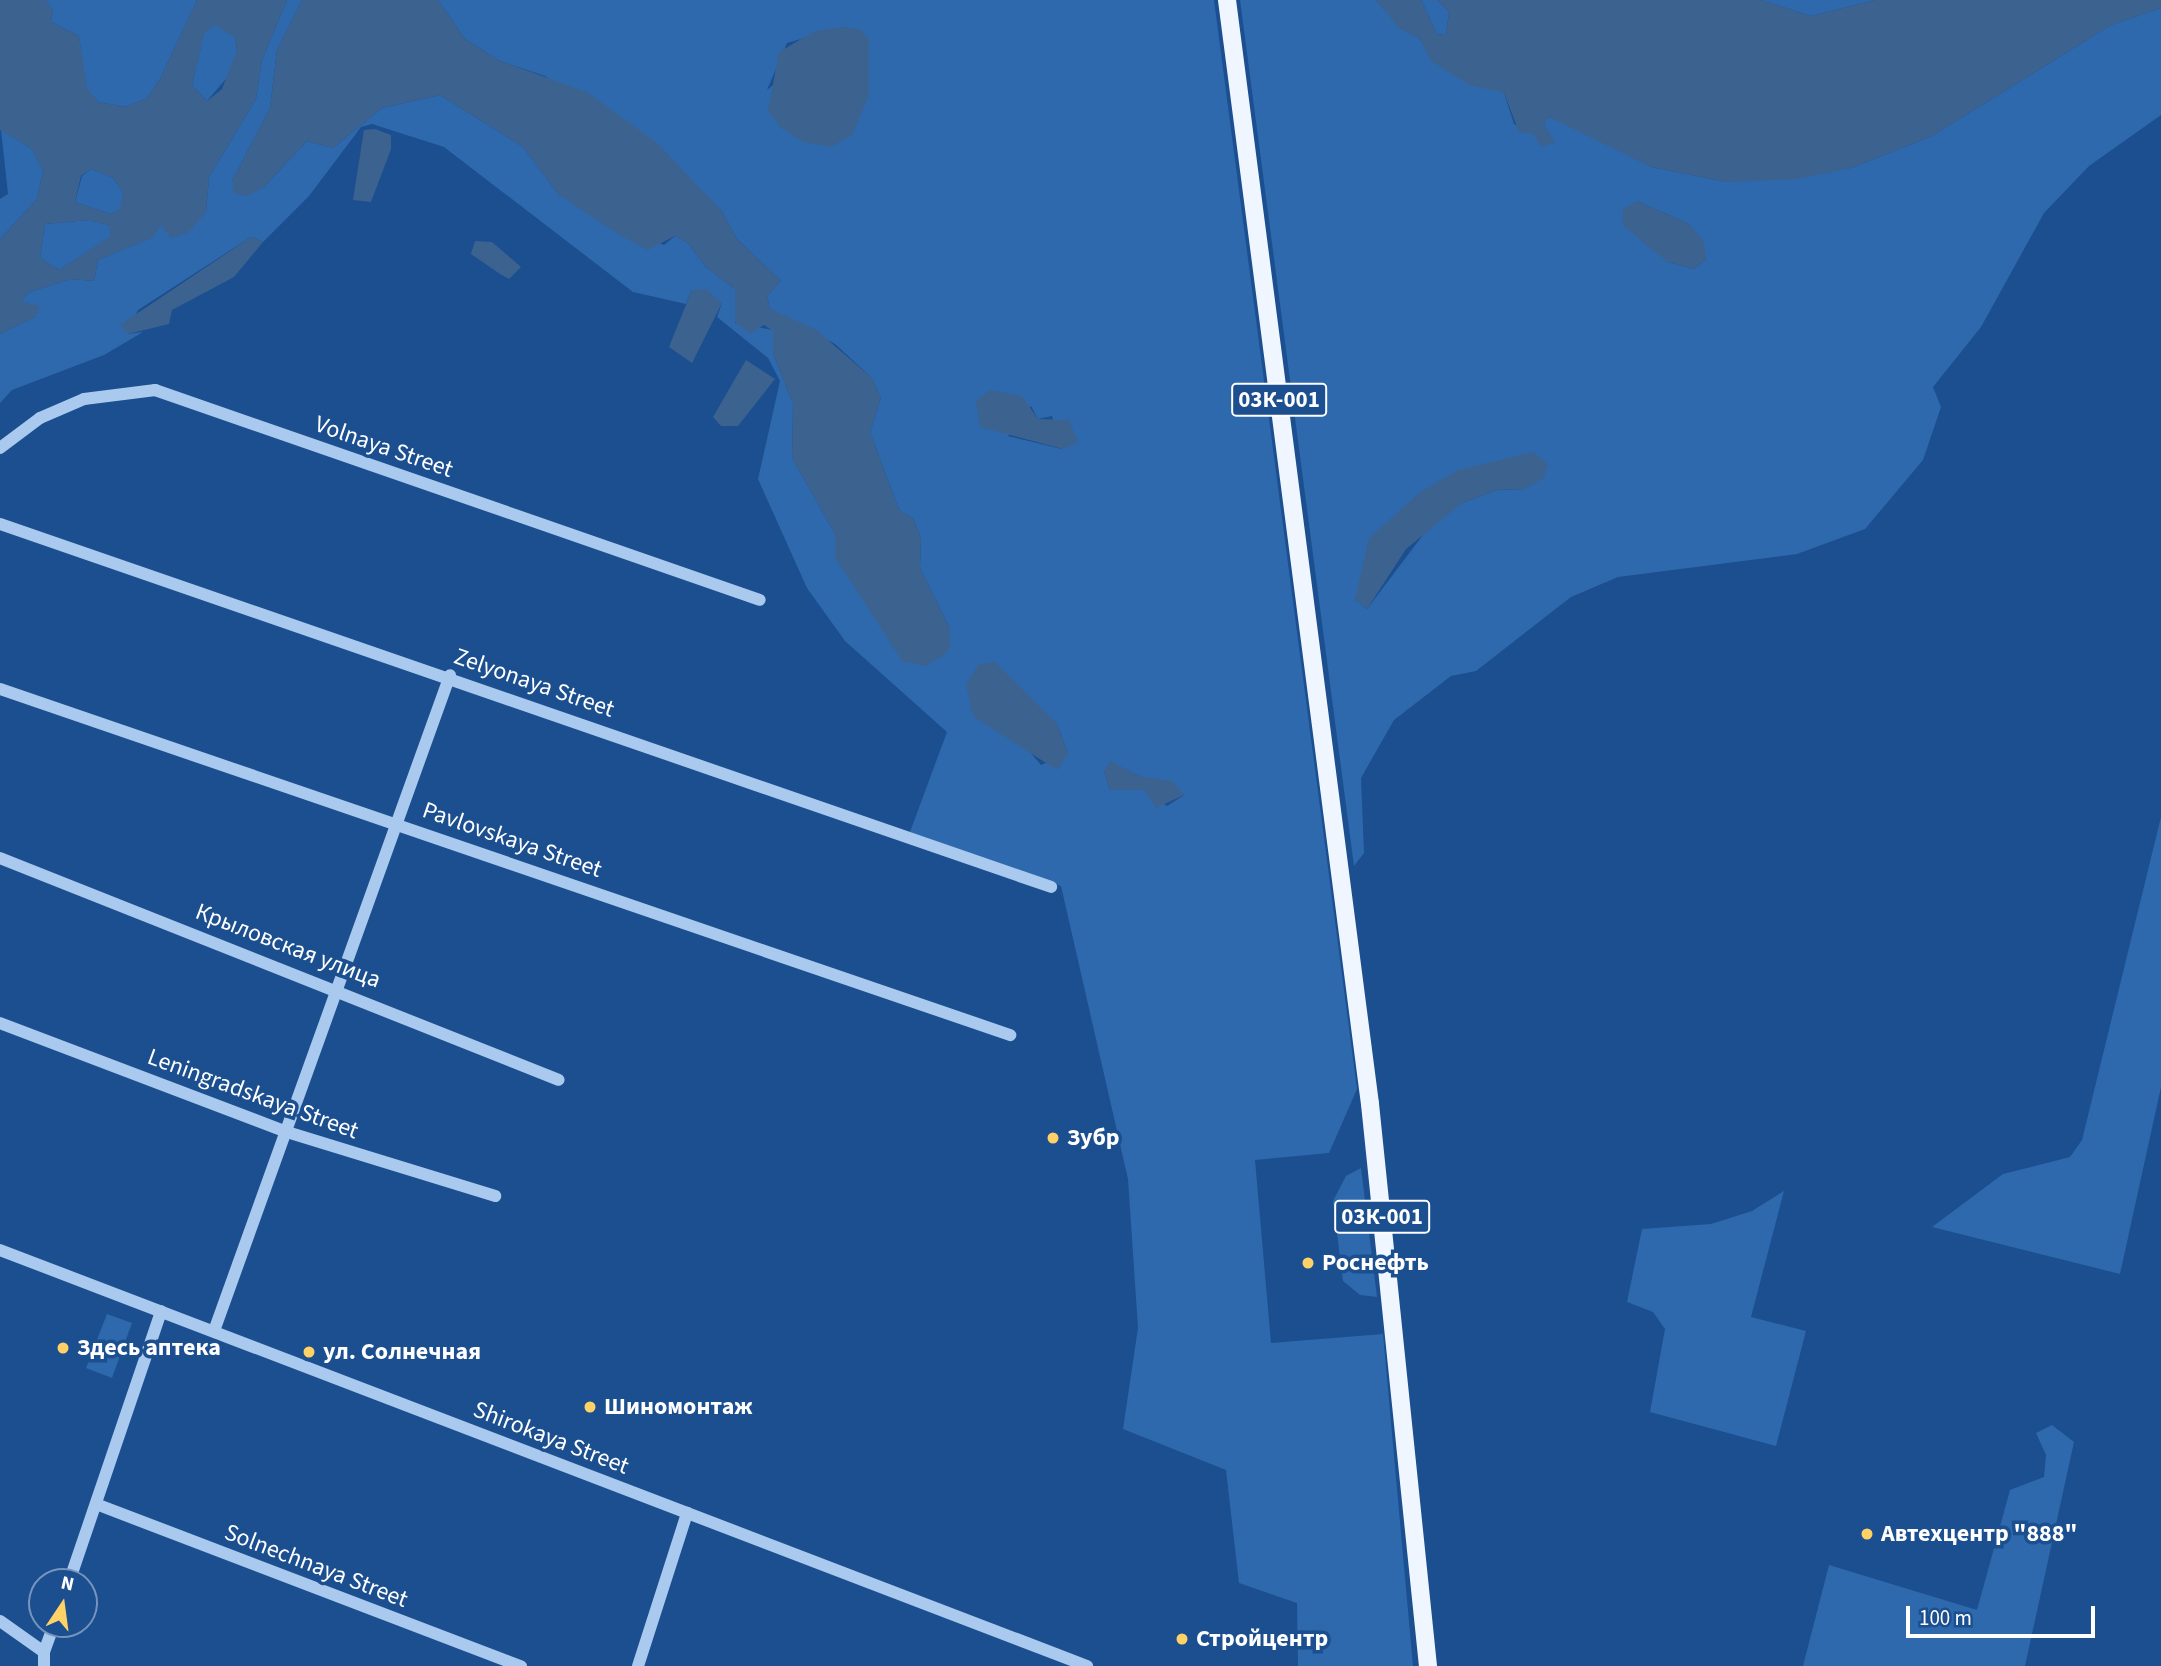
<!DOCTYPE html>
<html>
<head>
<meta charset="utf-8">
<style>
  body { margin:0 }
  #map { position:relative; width:2161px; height:1666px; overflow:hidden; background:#1b4f8f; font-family:"Source Sans 3",sans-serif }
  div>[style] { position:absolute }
  .green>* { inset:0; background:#2e69ad }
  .water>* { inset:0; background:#3c6290 }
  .minor>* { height:12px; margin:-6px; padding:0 6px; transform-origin:6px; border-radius:6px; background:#a9c9ee }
  .major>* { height:18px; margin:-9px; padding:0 9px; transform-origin:9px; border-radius:9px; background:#f0f6ff }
  .dots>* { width:19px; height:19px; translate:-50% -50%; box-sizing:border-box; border:4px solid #1b4f8f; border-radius:50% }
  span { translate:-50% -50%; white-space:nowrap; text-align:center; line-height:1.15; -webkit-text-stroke:7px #1b4f8f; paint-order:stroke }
  .shield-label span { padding:2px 5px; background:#1b4f8f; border:2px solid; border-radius:5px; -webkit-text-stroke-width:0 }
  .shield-label { font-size:23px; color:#fff; font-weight:700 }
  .street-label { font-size:24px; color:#fff }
  .poi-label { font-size:24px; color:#fff; font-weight:700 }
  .left { translate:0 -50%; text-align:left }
  .north { position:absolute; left:28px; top:1568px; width:70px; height:70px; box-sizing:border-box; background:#1b4f8f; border:2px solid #7695bc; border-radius:50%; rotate:13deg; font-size:19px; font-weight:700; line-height:28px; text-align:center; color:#fff }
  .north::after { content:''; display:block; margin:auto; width:24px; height:32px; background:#ffd166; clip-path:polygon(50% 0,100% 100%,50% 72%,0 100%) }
  .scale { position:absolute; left:1906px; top:1606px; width:189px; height:32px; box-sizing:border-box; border:4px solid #fff; border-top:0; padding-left:9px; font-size:21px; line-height:24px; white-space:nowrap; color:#fff; -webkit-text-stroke:5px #1b4f8f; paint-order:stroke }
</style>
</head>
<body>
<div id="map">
  <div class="green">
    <i style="clip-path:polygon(45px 0,197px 0,160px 79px,147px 98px,126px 107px,98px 102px,86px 88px,79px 36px,51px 22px,53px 10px)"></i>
    <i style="clip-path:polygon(evenodd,287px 0,302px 0,277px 50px,270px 108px,232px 181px,264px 187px,307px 141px,333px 148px,382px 108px,440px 95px,523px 147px,559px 195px,664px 245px,675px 236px,688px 243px,705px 266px,735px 289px,735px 323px,773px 330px,773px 353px,793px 404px,792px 458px,835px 534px,835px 557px,884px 631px,950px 629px,920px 568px,921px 538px,913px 518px,899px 510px,870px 432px,881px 398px,871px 377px,835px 344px,770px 309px,767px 296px,781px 281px,737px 239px,721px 210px,696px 185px,545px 76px,500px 61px,465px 39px,438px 0,1214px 0,1357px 1089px,1329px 1153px,1255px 1160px,1271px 1343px,1383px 1334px,1413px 1666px,1298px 1666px,1297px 1603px,1239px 1583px,1226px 1470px,1123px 1429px,1138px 1328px,1128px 1179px,1061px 886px,910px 832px,947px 732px,845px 641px,807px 588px,758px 479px,780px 381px,768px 358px,717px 317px,722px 303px,692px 290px,686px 304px,633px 292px,444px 147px,372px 124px,361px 127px,309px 196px,263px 242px,251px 237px,138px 310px,128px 334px,143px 332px,104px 355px,12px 390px,0 403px,0 334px,35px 317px,21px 301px,29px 292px,71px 279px,94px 281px,98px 260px,153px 237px,160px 225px,206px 212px,209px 177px,256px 99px,262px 60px,287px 0,843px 27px,767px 90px,787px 43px,843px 27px,287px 0,1031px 406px,1038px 419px,1052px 416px,1062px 449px,1008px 436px,1031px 406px,287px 0,1025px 695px,1057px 724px,1068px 753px,1041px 765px,1025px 746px,1025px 695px,287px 0,1125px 769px,1139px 776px,1184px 795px,1167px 806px,1144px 790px,1110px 790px,1104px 771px,1125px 769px)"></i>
    <i style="clip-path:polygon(evenodd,1240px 0,1376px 0,1400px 28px,1420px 39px,1432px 61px,1504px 93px,1514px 124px,1533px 134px,1554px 143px,1544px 125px,1548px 117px,1559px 119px,1651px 167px,1727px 182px,1851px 168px,1932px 136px,2111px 25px,2161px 8px,2161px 115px,2089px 166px,2044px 213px,1981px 327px,1933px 387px,1941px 407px,1923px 460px,1865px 529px,1797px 554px,1618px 577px,1571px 597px,1476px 671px,1451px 676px,1394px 720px,1361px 778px,1364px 853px,1354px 866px,1240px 0,1637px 201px,1689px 224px,1706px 259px,1694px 269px,1668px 262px,1637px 201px,1240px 0,1458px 470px,1525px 489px,1497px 490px,1462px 503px,1432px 523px,1367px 609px,1355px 599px,1458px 470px)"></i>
    <i style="clip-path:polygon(1421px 0,1437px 0,1449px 12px,1446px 35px,1437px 34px)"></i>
    <i style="clip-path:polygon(1761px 0,1875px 0,1811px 16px)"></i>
    <i style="clip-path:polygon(214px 24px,235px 37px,237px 50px,231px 73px,207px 101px,192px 85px,204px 33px)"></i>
    <i style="clip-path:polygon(1px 130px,31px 148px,43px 171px,37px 199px,0 239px,0 199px,8px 194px)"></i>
    <i style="clip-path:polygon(91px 169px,113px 178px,123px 192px,121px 209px,110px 214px,75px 202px,82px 176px)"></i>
    <i style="clip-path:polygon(89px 220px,109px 225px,112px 236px,59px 270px,40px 258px,45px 224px)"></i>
    <i style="clip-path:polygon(2161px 817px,2161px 1087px,2120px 1274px,1932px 1227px,2003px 1174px,2070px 1157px,2082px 1140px)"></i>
    <i style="clip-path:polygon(1361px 1168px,1377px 1297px,1360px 1295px,1343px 1281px,1333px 1201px,1346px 1176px)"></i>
    <i style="clip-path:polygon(1784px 1191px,1751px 1317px,1806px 1331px,1776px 1446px,1650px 1412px,1665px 1329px,1653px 1312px,1627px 1302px,1642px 1229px,1711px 1224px,1752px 1211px)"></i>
    <i style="clip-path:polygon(107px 1314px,132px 1323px,112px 1378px,86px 1368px)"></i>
    <i style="clip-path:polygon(2052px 1425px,2074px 1442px,2025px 1666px,1803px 1666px,1829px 1565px,1977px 1610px,2010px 1490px,2044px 1477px,2046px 1455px,2036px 1433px)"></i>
  </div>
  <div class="water">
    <i style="clip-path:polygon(evenodd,0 0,45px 0,53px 10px,51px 22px,79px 36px,87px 88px,98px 102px,126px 107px,147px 98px,160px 79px,197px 0,287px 0,262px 60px,256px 99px,209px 177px,206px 212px,188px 233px,171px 238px,160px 225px,154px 237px,98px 260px,94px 281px,71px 279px,29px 292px,21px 301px,40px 306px,35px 317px,0 334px,0 239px,37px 199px,43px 171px,31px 148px,0 130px,0 0,214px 25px,235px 37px,237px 50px,222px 89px,207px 101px,192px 85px,204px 34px,214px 25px,0 0,91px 169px,113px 178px,123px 192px,120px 209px,110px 214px,75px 202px,81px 176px,91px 169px,0 0,89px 220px,108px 225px,111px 236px,59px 270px,40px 258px,45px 224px,89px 220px)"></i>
    <i style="clip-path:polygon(302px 0,438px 0,465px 39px,500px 61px,587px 92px,657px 143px,721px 210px,737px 239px,781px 281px,767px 296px,770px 309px,815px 329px,871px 377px,881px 398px,870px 432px,899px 510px,913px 518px,921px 538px,920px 568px,950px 629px,950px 648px,943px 656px,925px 666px,902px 661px,835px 557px,835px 534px,792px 458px,793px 404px,773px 353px,773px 331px,764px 325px,750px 334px,735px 322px,735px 289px,705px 266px,688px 243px,675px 236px,647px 250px,618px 234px,559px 195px,523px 147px,440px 95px,382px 108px,333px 148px,307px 141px,264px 187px,246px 196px,234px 193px,232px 181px,270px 108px,277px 50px)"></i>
    <i style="clip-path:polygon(1376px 0,1421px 0,1437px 34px,1446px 35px,1449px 12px,1437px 0,1761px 0,1811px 16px,1875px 0,2161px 0,2161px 8px,2111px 25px,1932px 136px,1851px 168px,1798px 179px,1727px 182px,1651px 167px,1549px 117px,1544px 125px,1555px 142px,1541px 147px,1533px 134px,1519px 132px,1504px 93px,1469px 85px,1431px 61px,1420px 39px,1399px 28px)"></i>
    <i style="clip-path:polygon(843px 27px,860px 29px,869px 39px,869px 95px,852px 135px,831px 147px,803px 142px,781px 128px,768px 111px,779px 52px,815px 31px)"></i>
    <i style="clip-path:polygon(375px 129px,391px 135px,391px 149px,371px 202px,353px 200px,364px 130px)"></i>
    <i style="clip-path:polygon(1637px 201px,1689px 224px,1704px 242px,1706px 259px,1694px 269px,1668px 262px,1647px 246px,1622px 224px,1623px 209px)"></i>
    <i style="clip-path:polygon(251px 237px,263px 242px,234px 277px,172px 310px,169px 324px,128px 334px,120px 325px)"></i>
    <i style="clip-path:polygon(475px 241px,492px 242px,521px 267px,509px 279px,500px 274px,471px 254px)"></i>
    <i style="clip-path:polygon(706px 289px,722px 303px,692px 363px,669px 347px,692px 290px)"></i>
    <i style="clip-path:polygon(746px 360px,775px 379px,738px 426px,721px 426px,713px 417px)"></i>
    <i style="clip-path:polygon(990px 390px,1022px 396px,1038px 419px,1069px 420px,1078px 443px,1063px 449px,980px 427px,976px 401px)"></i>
    <i style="clip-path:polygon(1533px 452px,1548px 464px,1544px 478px,1525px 489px,1497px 490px,1462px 503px,1406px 549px,1367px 609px,1355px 599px,1369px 538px,1419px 493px,1458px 470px)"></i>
    <i style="clip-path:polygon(995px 662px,1057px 724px,1068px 753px,1057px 770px,973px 716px,966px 684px,979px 664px)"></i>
    <i style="clip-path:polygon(1110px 761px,1139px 776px,1172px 781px,1184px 795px,1156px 808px,1144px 790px,1110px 790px,1104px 771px)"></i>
  </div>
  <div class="minor">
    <i style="left:0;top:448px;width:50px;rotate:-36.9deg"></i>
    <i style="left:40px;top:418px;width:48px;rotate:-23.4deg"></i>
    <i style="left:84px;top:399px;width:72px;rotate:-7.2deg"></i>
    <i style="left:155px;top:390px;width:640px;rotate:19.14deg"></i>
    <i style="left:0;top:524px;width:1112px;rotate:19.05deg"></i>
    <i style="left:0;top:689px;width:1068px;rotate:18.91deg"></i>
    <i style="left:0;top:858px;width:601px;rotate:21.66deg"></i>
    <i style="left:0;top:1023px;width:307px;rotate:20.8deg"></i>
    <i style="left:287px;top:1132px;width:218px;rotate:17.1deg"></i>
    <i style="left:0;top:1250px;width:1164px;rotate:20.94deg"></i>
    <i style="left:214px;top:1331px;width:697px;rotate:-70.21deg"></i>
    <i style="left:96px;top:1504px;width:455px;rotate:20.9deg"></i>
    <i style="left:69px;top:1582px;width:286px;rotate:-71.2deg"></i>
    <i style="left:0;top:1621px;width:54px;rotate:35.2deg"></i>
    <i style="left:44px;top:1652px;width:14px;rotate:90deg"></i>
    <i style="left:44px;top:1652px;width:30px;rotate:-70deg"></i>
    <i style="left:638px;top:1666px;width:161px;rotate:-72.2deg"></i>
  </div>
  <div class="major">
    <i style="left:1227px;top:0;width:1113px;rotate:82.62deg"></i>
    <i style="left:1370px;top:1104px;width:565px;rotate:84.11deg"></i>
  </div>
  <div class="dots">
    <i style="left:1053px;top:1138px;background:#ffd166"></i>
    <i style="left:1308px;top:1263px;background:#ffd166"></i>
    <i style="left:63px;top:1348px;background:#ffd166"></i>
    <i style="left:309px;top:1352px;background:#ffd166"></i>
    <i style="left:590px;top:1407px;background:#ffd166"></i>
    <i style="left:1867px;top:1534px;background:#ffd166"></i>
    <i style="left:1182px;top:1639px;background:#ffd166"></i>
  </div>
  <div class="shield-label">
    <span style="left:1279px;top:400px">03К-001</span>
    <span style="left:1382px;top:1217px">03К-001</span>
  </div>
  <div class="street-label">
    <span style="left:384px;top:447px;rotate:19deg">Volnaya Street</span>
    <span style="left:534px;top:683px;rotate:19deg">Zelyonaya Street</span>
    <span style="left:512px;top:840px;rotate:19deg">Pavlovskaya Street</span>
    <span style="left:288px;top:946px;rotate:21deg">Крыловская улица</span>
    <span style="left:253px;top:1094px;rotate:20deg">Leningradskaya Street</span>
    <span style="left:551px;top:1438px;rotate:21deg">Shirokaya Street</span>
    <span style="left:316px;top:1566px;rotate:21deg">Solnechnaya Street</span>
  </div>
  <div class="poi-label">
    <span class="left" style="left:1067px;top:1138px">Зубр</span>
    <span class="left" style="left:1322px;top:1263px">Роснефть</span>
    <span class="left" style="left:77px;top:1348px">Здесь аптека</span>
    <span class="left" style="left:323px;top:1352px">ул. Солнечная</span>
    <span class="left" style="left:604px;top:1407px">Шиномонтаж</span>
    <span class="left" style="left:1881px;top:1534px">Автехцентр "888"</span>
    <span class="left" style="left:1196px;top:1639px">Стройцентр</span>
  </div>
  <div class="north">N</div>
  <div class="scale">100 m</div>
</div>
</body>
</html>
